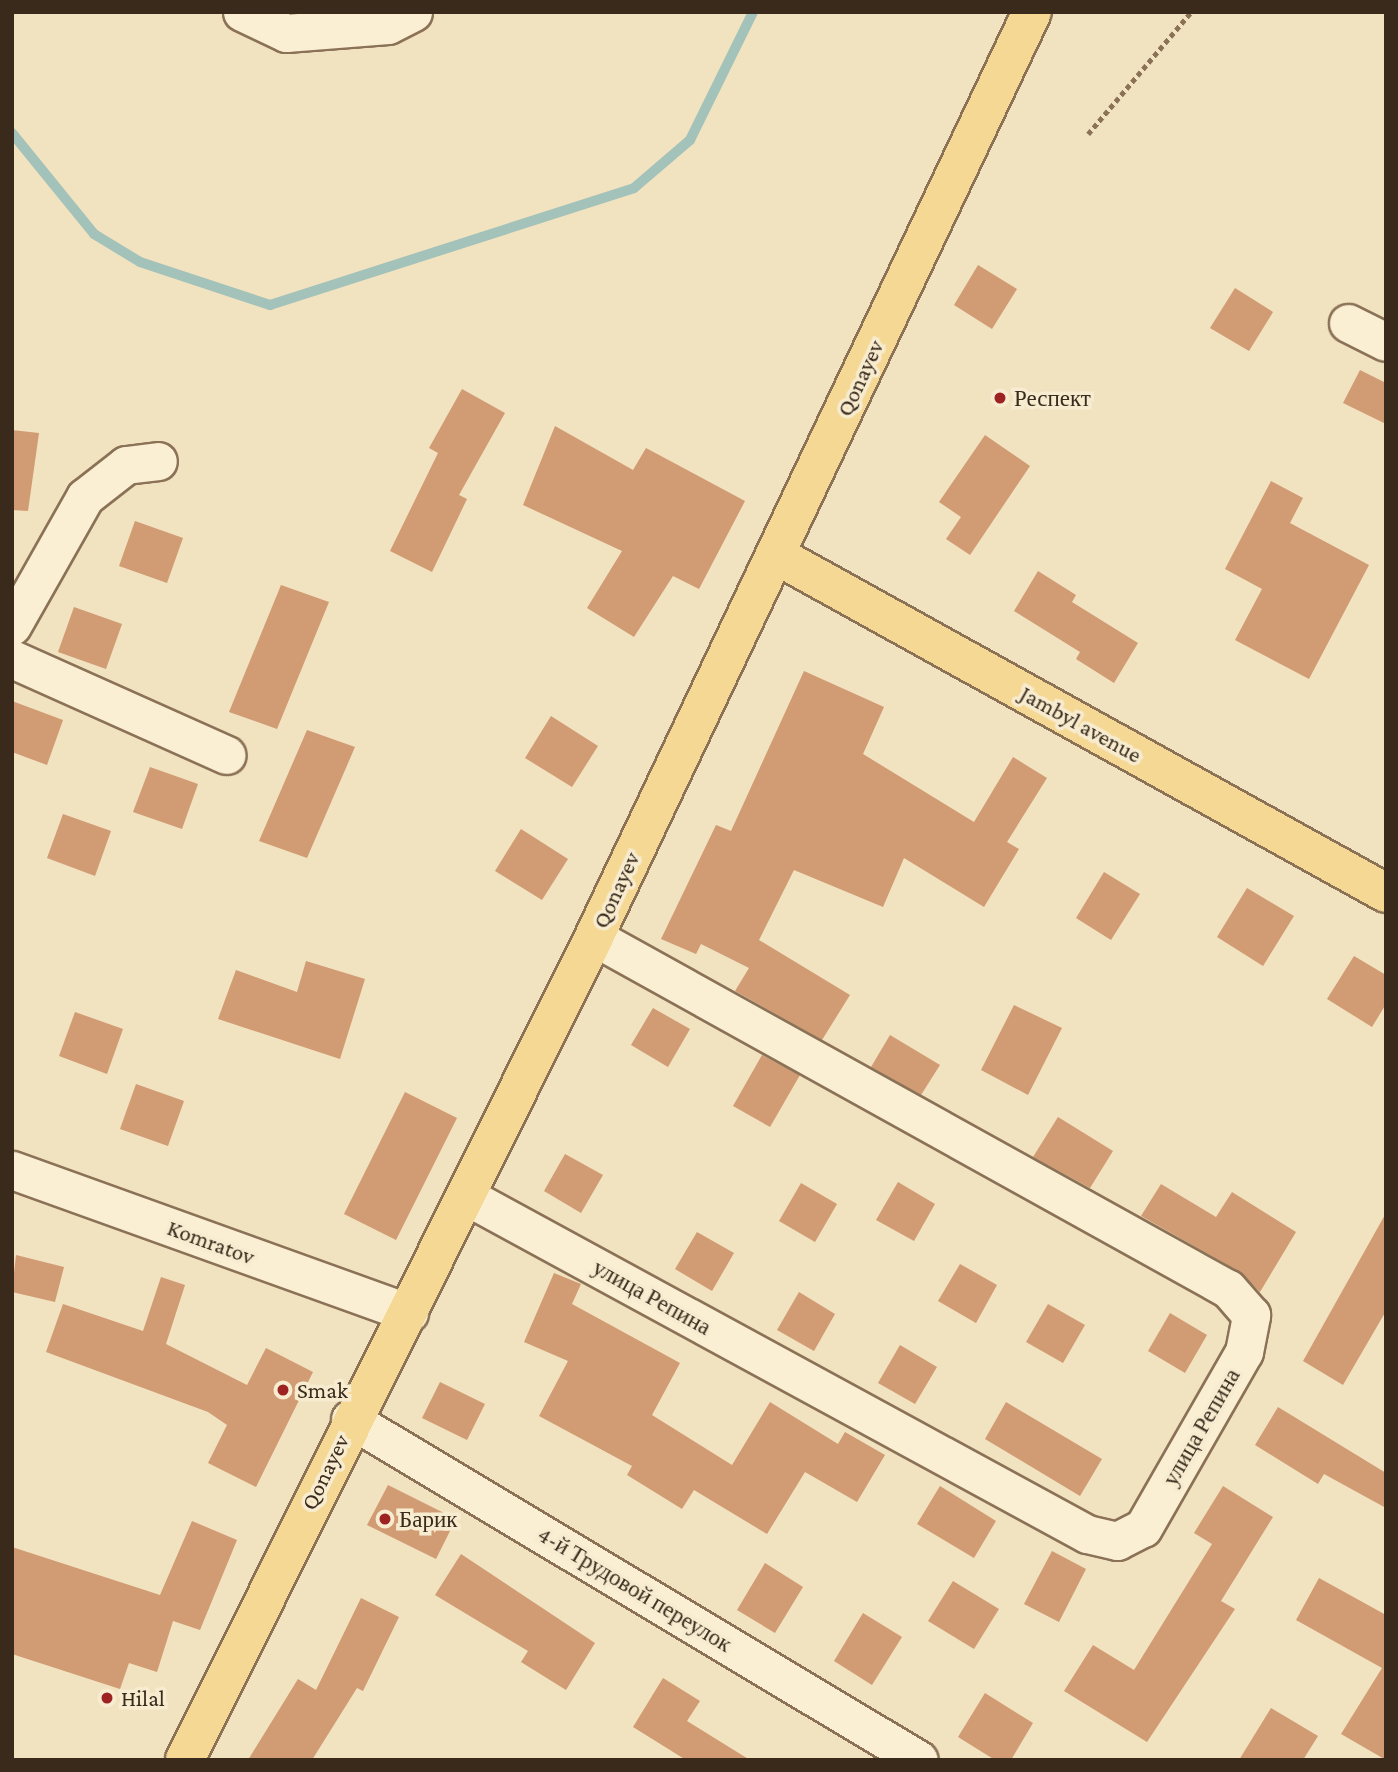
<!DOCTYPE html>
<html>
<head>
<meta charset="utf-8">
<style>
  body { margin:0 }
  #map { position:relative; width:1398px; height:1772px; overflow:hidden; background:#f1e2c0; font-family:"Crimson Pro",serif }
  div>[style] { position:absolute }
  .stream>* { height:10px; margin:-5px; padding:0 5px; transform-origin:5px; border-radius:5px; background:#a3c2b9 }
  .building>* { inset:0; background:#d19b73 }
  .path>* { height:4.5px; margin-top:-2.25px; transform-origin:0; background:repeating-linear-gradient(90deg,#8b7257 0 5px,transparent 0 8.5px) }
  .roads { filter:drop-shadow(2px 0 #8b7257) drop-shadow(-2px 0 #8b7257) drop-shadow(0 2px #8b7257) drop-shadow(0 -2px #8b7257) }
  .minor>* { height:37px; margin:-18.5px; padding:0 18.5px; transform-origin:18.5px; border-radius:18.5px; background:#fbefd3 }
  .major>* { height:38px; margin:-19px; padding:0 19px; transform-origin:19px; border-radius:19px; background:#f6d895 }
  .dots>* { width:19px; height:19px; translate:-50% -50%; box-sizing:border-box; border:4px solid #f7ecd0; border-radius:50% }
  span { translate:-50% -50%; white-space:nowrap; text-align:center; line-height:1.15; -webkit-text-stroke:7px #f7ecd0; paint-order:stroke }
  .street-label { font-size:23px; color:#392a1c }
  .poi-label { font-size:23px; color:#392a1c }
  .left { translate:0 -50%; text-align:left }
  .frame { position:absolute; inset:0; border:14px solid #392a1c; pointer-events:none }
</style>
</head>
<body>
<div id="map">
  <div class="stream">
    <i style="left:12px;top:133px;width:130px;rotate:50.9deg"></i>
    <i style="left:94px;top:234px;width:54px;rotate:31.3deg"></i>
    <i style="left:140px;top:262px;width:137px;rotate:18.3deg"></i>
    <i style="left:270px;top:305px;width:382px;rotate:-17.8deg"></i>
    <i style="left:634px;top:188px;width:74px;rotate:-40.6deg"></i>
    <i style="left:690px;top:140px;width:143px;rotate:-63.8deg"></i>
  </div>
  <div class="building">
    <i style="clip-path:polygon(978px 265px,1017px 289px,992px 329px,954px 305px)"></i>
    <i style="clip-path:polygon(1235px 288px,1273px 312px,1249px 351px,1210px 328px)"></i>
    <i style="clip-path:polygon(1360px 370px,1386px 383px,1386px 424px,1343px 403px)"></i>
    <i style="clip-path:polygon(462px 389px,505px 413px,459px 495px,467px 499px,432px 572px,390px 551px,438px 453px,429px 448px)"></i>
    <i style="clip-path:polygon(555px 426px,633px 470px,646px 448px,745px 501px,699px 589px,673px 576px,634px 637px,587px 608px,622px 551px,523px 505px)"></i>
    <i style="clip-path:polygon(12px 430px,39px 433px,28px 511px,12px 510px)"></i>
    <i style="clip-path:polygon(985px 435px,1030px 466px,970px 555px,946px 539px,961px 517px,939px 502px)"></i>
    <i style="clip-path:polygon(1271px 481px,1303px 498px,1290px 523px,1369px 565px,1309px 679px,1235px 640px,1262px 589px,1225px 569px)"></i>
    <i style="clip-path:polygon(135px 521px,183px 538px,167px 583px,119px 566px)"></i>
    <i style="clip-path:polygon(1038px 571px,1076px 595px,1072px 602px,1138px 643px,1114px 683px,1076px 659px,1080px 652px,1014px 611px)"></i>
    <i style="clip-path:polygon(281px 585px,329px 602px,277px 729px,229px 712px)"></i>
    <i style="clip-path:polygon(74px 607px,122px 624px,106px 669px,58px 652px)"></i>
    <i style="clip-path:polygon(804px 671px,884px 707px,863px 754px,974px 822px,1013px 757px,1047px 778px,1007px 842px,1019px 849px,984px 907px,904px 858px,883px 907px,794px 870px,759px 940px,850px 995px,822px 1040px,735px 991px,749px 968px,701px 944px,696px 954px,661px 939px,716px 825px,731px 831px)"></i>
    <i style="clip-path:polygon(12px 701px,63px 720px,47px 765px,12px 752px)"></i>
    <i style="clip-path:polygon(551px 716px,598px 746px,572px 787px,525px 758px)"></i>
    <i style="clip-path:polygon(307px 730px,355px 747px,307px 858px,259px 841px)"></i>
    <i style="clip-path:polygon(150px 767px,198px 784px,182px 829px,133px 812px)"></i>
    <i style="clip-path:polygon(63px 814px,111px 831px,95px 876px,47px 858px)"></i>
    <i style="clip-path:polygon(521px 829px,568px 859px,542px 900px,495px 871px)"></i>
    <i style="clip-path:polygon(1104px 872px,1140px 894px,1111px 940px,1076px 918px)"></i>
    <i style="clip-path:polygon(1247px 888px,1294px 916px,1263px 966px,1217px 937px)"></i>
    <i style="clip-path:polygon(1354px 956px,1386px 975px,1386px 1004px,1372px 1027px,1327px 999px)"></i>
    <i style="clip-path:polygon(306px 961px,365px 979px,340px 1059px,218px 1019px,236px 970px,297px 992px)"></i>
    <i style="clip-path:polygon(1014px 1005px,1062px 1028px,1028px 1095px,981px 1070px)"></i>
    <i style="clip-path:polygon(653px 1008px,690px 1029px,668px 1067px,631px 1045px)"></i>
    <i style="clip-path:polygon(75px 1012px,123px 1029px,107px 1074px,59px 1056px)"></i>
    <i style="clip-path:polygon(890px 1035px,940px 1065px,921px 1095px,871px 1067px)"></i>
    <i style="clip-path:polygon(762px 1055px,800px 1075px,770px 1127px,733px 1106px)"></i>
    <i style="clip-path:polygon(136px 1084px,184px 1101px,168px 1146px,120px 1129px)"></i>
    <i style="clip-path:polygon(405px 1092px,457px 1118px,396px 1240px,344px 1214px)"></i>
    <i style="clip-path:polygon(1058px 1117px,1113px 1151px,1090px 1188px,1033px 1157px)"></i>
    <i style="clip-path:polygon(565px 1154px,603px 1175px,581px 1213px,544px 1191px)"></i>
    <i style="clip-path:polygon(898px 1182px,935px 1204px,914px 1241px,876px 1220px)"></i>
    <i style="clip-path:polygon(801px 1183px,837px 1204px,815px 1242px,779px 1221px)"></i>
    <i style="clip-path:polygon(1161px 1184px,1216px 1217px,1232px 1192px,1296px 1232px,1260px 1292px,1238px 1271px,1141px 1216px)"></i>
    <i style="clip-path:polygon(1386px 1213px,1386px 1311px,1343px 1385px,1303px 1361px)"></i>
    <i style="clip-path:polygon(697px 1232px,734px 1253px,712px 1291px,675px 1269px)"></i>
    <i style="clip-path:polygon(16px 1255px,64px 1267px,55px 1302px,12px 1292px)"></i>
    <i style="clip-path:polygon(960px 1264px,997px 1285px,976px 1323px,938px 1301px)"></i>
    <i style="clip-path:polygon(554px 1273px,581px 1284px,572px 1304px,680px 1363px,652px 1415px,732px 1465px,770px 1402px,838px 1444px,845px 1432px,885px 1455px,857px 1502px,805px 1472px,767px 1534px,694px 1490px,682px 1509px,627px 1475px,632px 1466px,539px 1416px,568px 1361px,524px 1342px)"></i>
    <i style="clip-path:polygon(161px 1277px,185px 1285px,166px 1344px,247px 1385px,266px 1348px,313px 1372px,256px 1487px,208px 1463px,227px 1425px,208px 1412px,46px 1352px,63px 1304px,143px 1331px)"></i>
    <i style="clip-path:polygon(799px 1292px,835px 1314px,814px 1351px,777px 1330px)"></i>
    <i style="clip-path:polygon(1048px 1304px,1085px 1325px,1063px 1363px,1026px 1342px)"></i>
    <i style="clip-path:polygon(1170px 1313px,1207px 1335px,1185px 1373px,1148px 1351px)"></i>
    <i style="clip-path:polygon(900px 1345px,937px 1367px,915px 1404px,878px 1383px)"></i>
    <i style="clip-path:polygon(440px 1382px,485px 1404px,467px 1440px,422px 1418px)"></i>
    <i style="clip-path:polygon(1006px 1402px,1102px 1459px,1080px 1496px,985px 1439px)"></i>
    <i style="clip-path:polygon(1278px 1407px,1386px 1473px,1386px 1508px,1324px 1474px,1318px 1484px,1255px 1445px)"></i>
    <i style="clip-path:polygon(388px 1485px,456px 1519px,436px 1559px,367px 1525px)"></i>
    <i style="clip-path:polygon(940px 1486px,996px 1521px,974px 1558px,917px 1524px)"></i>
    <i style="clip-path:polygon(1223px 1486px,1273px 1517px,1221px 1601px,1235px 1609px,1147px 1742px,1064px 1691px,1093px 1645px,1134px 1670px,1212px 1544px,1194px 1533px)"></i>
    <i style="clip-path:polygon(192px 1521px,237px 1540px,200px 1630px,173px 1621px,157px 1672px,129px 1663px,120px 1689px,12px 1654px,12px 1547px,160px 1595px)"></i>
    <i style="clip-path:polygon(1052px 1551px,1086px 1569px,1059px 1622px,1024px 1604px)"></i>
    <i style="clip-path:polygon(461px 1554px,595px 1643px,566px 1690px,521px 1662px,528px 1651px,435px 1595px)"></i>
    <i style="clip-path:polygon(765px 1563px,803px 1587px,775px 1633px,737px 1610px)"></i>
    <i style="clip-path:polygon(1319px 1578px,1386px 1615px,1386px 1760px,1341px 1734px,1382px 1668px,1296px 1620px)"></i>
    <i style="clip-path:polygon(953px 1581px,999px 1609px,974px 1649px,928px 1621px)"></i>
    <i style="clip-path:polygon(361px 1598px,399px 1617px,363px 1691px,357px 1688px,312px 1760px,248px 1760px,298px 1679px,316px 1690px)"></i>
    <i style="clip-path:polygon(863px 1613px,902px 1637px,872px 1685px,834px 1661px)"></i>
    <i style="clip-path:polygon(663px 1678px,700px 1701px,687px 1721px,750px 1760px,686px 1760px,633px 1727px)"></i>
    <i style="clip-path:polygon(985px 1693px,1033px 1723px,1011px 1760px,995px 1760px,958px 1737px)"></i>
    <i style="clip-path:polygon(1271px 1708px,1318px 1736px,1303px 1760px,1239px 1760px)"></i>
  </div>
  <div class="path">
    <i style="left:1088px;top:134px;width:160px;rotate:-49.8deg"></i>
  </div>
  <div class="roads">
    <div class="minor">
      <i style="left:242px;top:12px;width:49px;rotate:25.5deg"></i>
      <i style="left:286px;top:33px;width:102px;rotate:-4.5deg"></i>
      <i style="left:388px;top:25px;width:28px;rotate:-27deg"></i>
      <i style="left:1348px;top:323px;width:42px;rotate:26.6deg"></i>
      <i style="left:12px;top:626px;width:148px;rotate:-60.5deg"></i>
      <i style="left:85px;top:497px;width:52px;rotate:-38deg"></i>
      <i style="left:126px;top:465px;width:32px;rotate:-7deg"></i>
      <i style="left:12px;top:659px;width:235px;rotate:24.1deg"></i>
      <i style="left:12px;top:1170px;width:422px;rotate:19.8deg"></i>
      <i style="left:466px;top:1196px;width:707px;rotate:28.56deg"></i>
      <i style="left:1087px;top:1534px;width:31px;rotate:13deg"></i>
      <i style="left:1117px;top:1541px;width:29px;rotate:-27deg"></i>
      <i style="left:1143px;top:1528px;width:203px;rotate:-60.2deg"></i>
      <i style="left:1244px;top:1352px;width:38px;rotate:-79deg"></i>
      <i style="left:1251px;top:1315px;width:35px;rotate:-131deg"></i>
      <i style="left:1228px;top:1289px;width:725px;rotate:-150.96deg"></i>
      <i style="left:350px;top:1419px;width:663px;rotate:30.93deg"></i>
    </div>
    <div class="major">
      <i style="left:776px;top:555px;width:697px;rotate:28.99deg"></i>
      <i style="left:185px;top:1760px;width:919px;rotate:-63.57deg"></i>
      <i style="left:594px;top:937px;width:1023px;rotate:-64.66deg"></i>
    </div>
  </div>
  <div class="dots">
    <i style="left:1000px;top:398px;background:#9d2323"></i>
    <i style="left:283px;top:1390px;background:#9d2323"></i>
    <i style="left:385px;top:1519px;background:#9d2323"></i>
    <i style="left:107px;top:1698px;background:#9d2323"></i>
  </div>
  <div class="street-label">
    <span style="left:860px;top:378px;rotate:-65deg">Qonayev</span>
    <span style="left:1081px;top:724px;rotate:29deg">Jambyl avenue</span>
    <span style="left:616px;top:890px;rotate:-65deg">Qonayev</span>
    <span style="left:211px;top:1242px;rotate:20deg">Komratov</span>
    <span style="left:652px;top:1297px;rotate:29deg">улица Репина</span>
    <span style="left:1201px;top:1427px;rotate:-60deg">улица Репина</span>
    <span style="left:325px;top:1472px;rotate:-64deg">Qonayev</span>
    <span style="left:635px;top:1589px;rotate:31deg">4-й Трудовой переулок</span>
  </div>
  <div class="poi-label">
    <span class="left" style="left:1014px;top:398px">Респект</span>
    <span class="left" style="left:297px;top:1390px">Smak</span>
    <span class="left" style="left:399px;top:1519px">Барик</span>
    <span class="left" style="left:121px;top:1698px">Hilal</span>
  </div>
  <div class="frame"></div>
</div>
</body>
</html>
